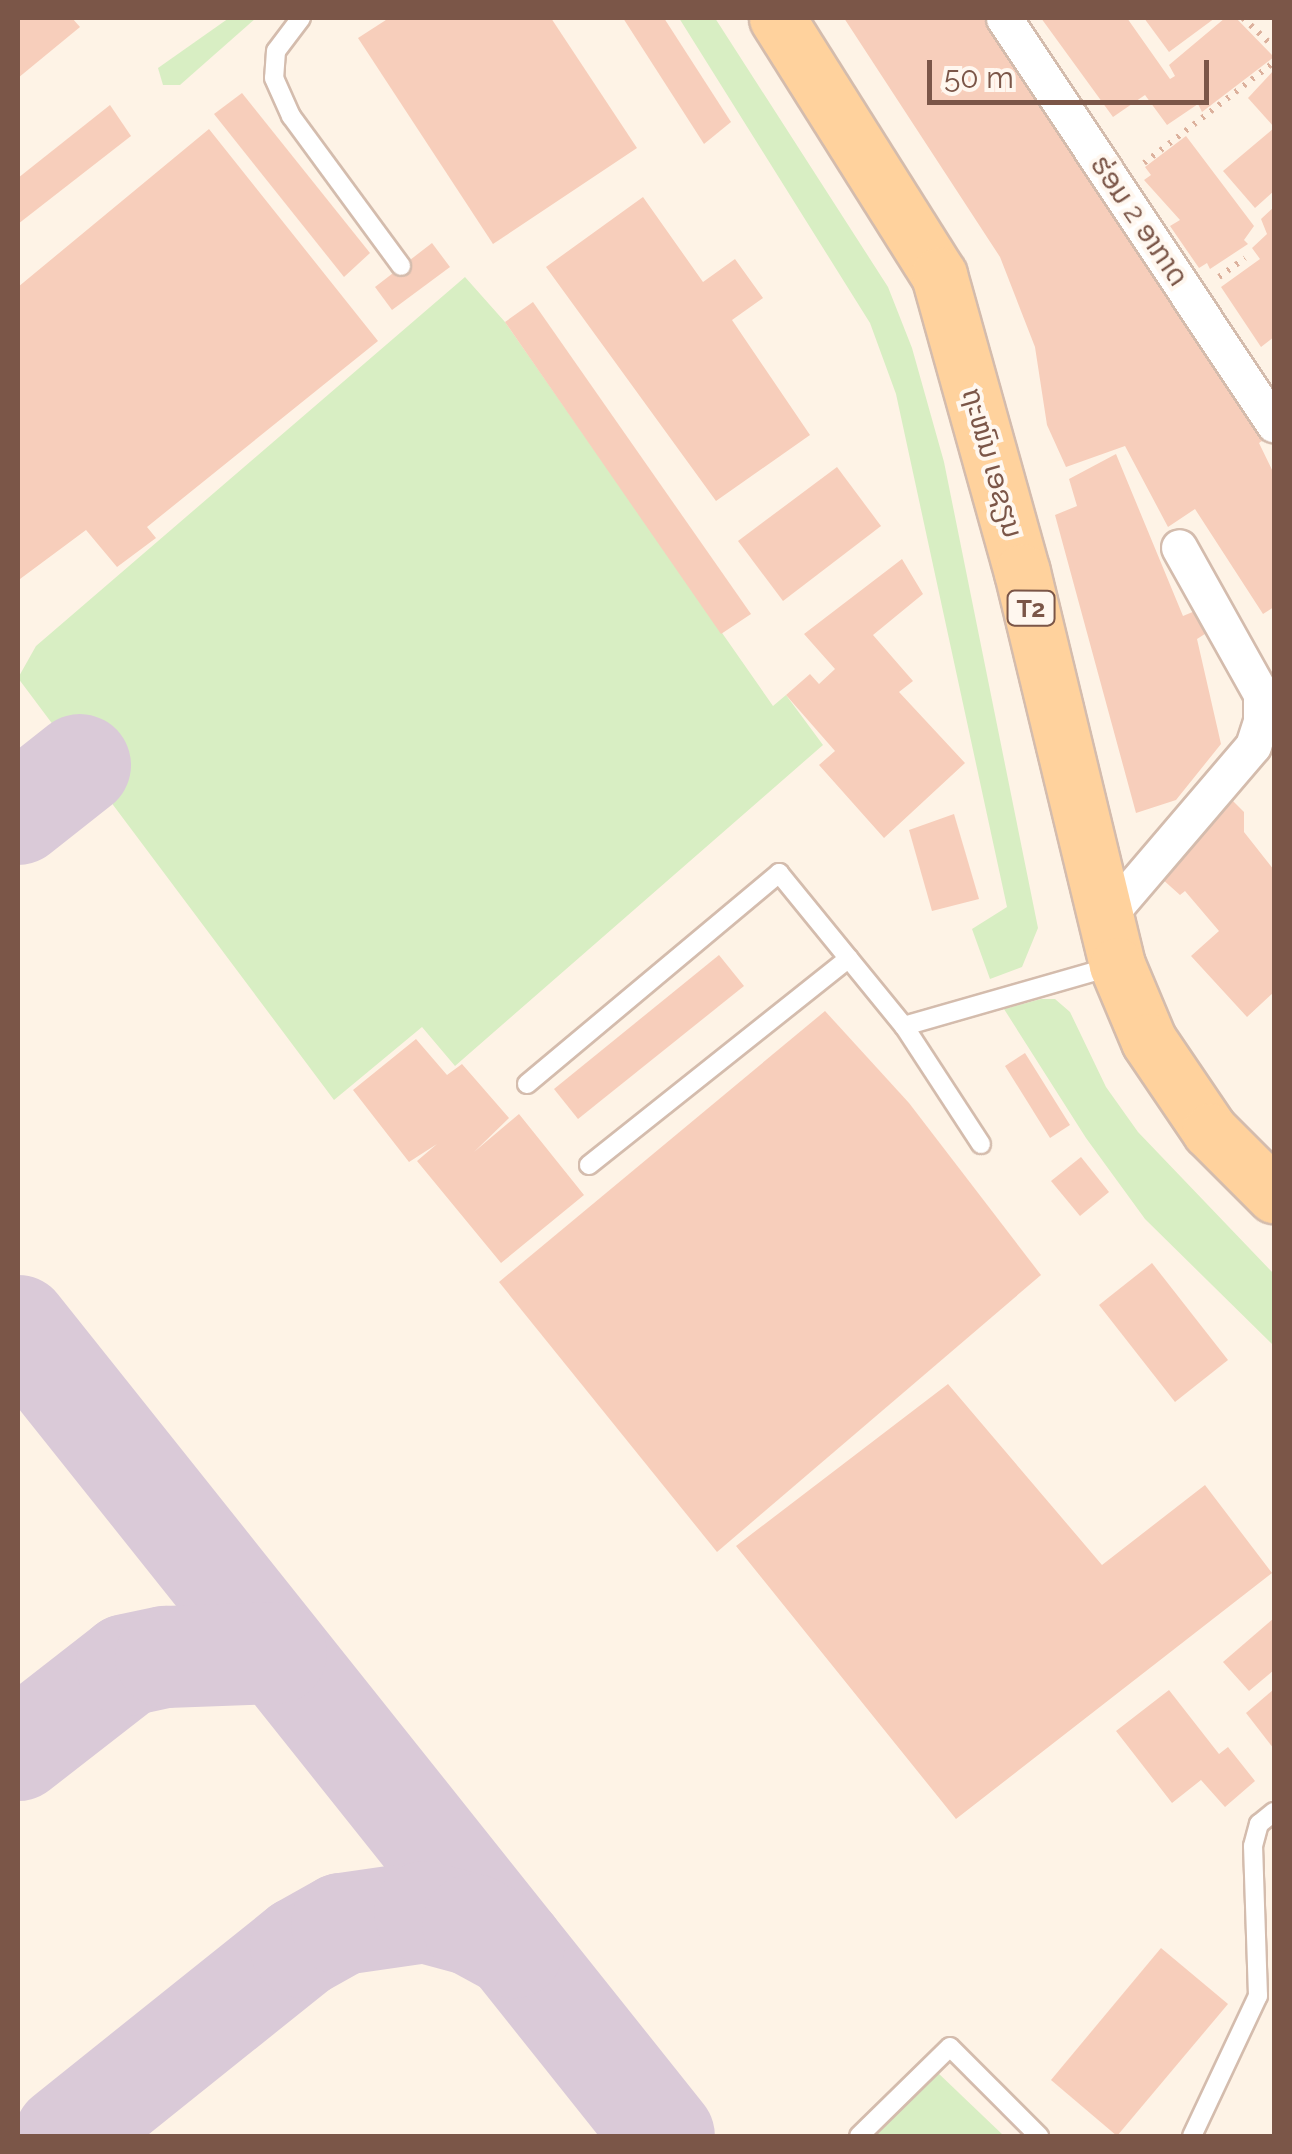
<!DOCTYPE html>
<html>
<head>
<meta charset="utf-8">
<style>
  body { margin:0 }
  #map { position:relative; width:1292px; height:2154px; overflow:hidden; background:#fef3e6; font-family:Raleway,"Noto Sans Lao",sans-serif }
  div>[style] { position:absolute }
  .green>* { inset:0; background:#d8eec3 }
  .taxiway>* { height:102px; margin:-51px; padding:0 51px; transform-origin:51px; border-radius:51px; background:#dacad8 }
  .building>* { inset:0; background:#f7cebb }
  .path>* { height:6px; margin-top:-3px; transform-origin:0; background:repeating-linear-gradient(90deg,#dcb19d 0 2.5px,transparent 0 10.5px) }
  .roads { filter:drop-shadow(2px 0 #d4bcad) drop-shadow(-2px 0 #d4bcad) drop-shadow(0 2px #d4bcad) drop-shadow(0 -2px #d4bcad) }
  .service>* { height:18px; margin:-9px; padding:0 9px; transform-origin:9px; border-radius:9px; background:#fff }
  .minor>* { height:35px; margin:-17.5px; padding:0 17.5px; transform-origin:17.5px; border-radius:17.5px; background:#fff }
  .primary>* { height:55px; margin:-27.5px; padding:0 27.5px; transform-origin:27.5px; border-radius:27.5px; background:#ffd29d }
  span { translate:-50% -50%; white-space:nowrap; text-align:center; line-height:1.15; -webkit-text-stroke:8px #fff7ef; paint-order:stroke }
  .shield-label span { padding:2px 8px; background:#fff7ef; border:2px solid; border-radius:8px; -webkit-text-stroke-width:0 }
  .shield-label { font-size:25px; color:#7b5648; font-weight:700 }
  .street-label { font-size:28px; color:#7b5648 }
  .frame { position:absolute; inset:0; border:20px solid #7b5648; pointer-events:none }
  .scale { position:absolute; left:927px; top:60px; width:282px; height:45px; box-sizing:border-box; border:5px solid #7b5648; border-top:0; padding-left:12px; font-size:30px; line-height:35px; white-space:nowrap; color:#7b5648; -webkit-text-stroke:8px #fff7ef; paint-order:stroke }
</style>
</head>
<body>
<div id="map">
  <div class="green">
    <i style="clip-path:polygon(229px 18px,256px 18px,180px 85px,163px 85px,158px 68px)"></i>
    <i style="clip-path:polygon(679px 18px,715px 18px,888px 287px,912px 348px,944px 462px,1038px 928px,1022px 967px,990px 979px,972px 929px,1007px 907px,896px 394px,870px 323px)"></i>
    <i style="clip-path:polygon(465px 277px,505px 322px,773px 706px,786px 695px,823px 745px,455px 1066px,422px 1027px,334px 1100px,18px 678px,36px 646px)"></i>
    <i style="clip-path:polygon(1041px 999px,1055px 999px,1070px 1012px,1106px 1087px,1138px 1132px,1274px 1274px,1274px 1346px,1145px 1219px,1086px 1138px,1004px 1009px)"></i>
    <i style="clip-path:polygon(936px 2071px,1004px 2136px,874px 2136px)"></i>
  </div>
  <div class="taxiway">
    <i style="left:18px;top:814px;width:79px;rotate:-38.3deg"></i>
    <i style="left:18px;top:1326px;width:1036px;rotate:51.43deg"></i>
    <i style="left:18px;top:1750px;width:138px;rotate:-37.9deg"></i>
    <i style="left:127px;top:1665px;width:40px;rotate:-12deg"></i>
    <i style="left:166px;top:1657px;width:110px;rotate:-2.1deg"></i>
    <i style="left:65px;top:2136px;width:302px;rotate:-38.7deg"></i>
    <i style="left:301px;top:1947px;width:47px;rotate:-29.3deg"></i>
    <i style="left:342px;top:1924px;width:84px;rotate:-8.2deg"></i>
    <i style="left:425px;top:1912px;width:50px;rotate:15.2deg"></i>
    <i style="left:473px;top:1925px;width:46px;rotate:28.8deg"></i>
  </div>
  <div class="building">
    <i style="clip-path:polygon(18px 18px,72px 18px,80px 27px,18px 78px)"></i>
    <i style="clip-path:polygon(389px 18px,551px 18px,637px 148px,493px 244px,358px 38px)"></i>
    <i style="clip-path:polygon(623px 18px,664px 18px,731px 122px,704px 144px)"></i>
    <i style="clip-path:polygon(844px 18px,988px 18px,1018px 73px,1266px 438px,1259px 443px,1274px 474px,1274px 607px,1263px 614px,1195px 509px,1168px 527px,1125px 446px,1066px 467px,1047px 425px,1035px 347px,1000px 257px)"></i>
    <i style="clip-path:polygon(1041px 18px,1127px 18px,1170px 79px,1175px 76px,1169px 65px,1225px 18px,1236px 18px,1274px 57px,1202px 112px,1198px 104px,1167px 125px,1145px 95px,1113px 117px)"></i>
    <i style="clip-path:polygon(1144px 18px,1215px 18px,1169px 52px)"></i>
    <i style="clip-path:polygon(1274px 70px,1274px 127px,1248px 98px)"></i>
    <i style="clip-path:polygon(242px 93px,370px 253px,344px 277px,214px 114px)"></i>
    <i style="clip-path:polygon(110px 105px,131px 136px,18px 224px,18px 178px)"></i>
    <i style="clip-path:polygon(1274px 128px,1274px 191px,1255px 208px,1223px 171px)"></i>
    <i style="clip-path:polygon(209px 129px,378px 341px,147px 527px,156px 538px,117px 567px,86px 530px,20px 579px,18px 287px)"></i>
    <i style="clip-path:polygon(1186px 136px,1254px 226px,1244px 240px,1248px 244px,1210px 269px,1207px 263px,1199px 268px,1170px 226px,1180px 220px,1144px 180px,1151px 175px,1145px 167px)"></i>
    <i style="clip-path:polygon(643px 197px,703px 282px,735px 259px,763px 298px,732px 320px,810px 435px,716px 501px,546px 267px)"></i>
    <i style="clip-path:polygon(1274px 207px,1274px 337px,1261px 347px,1221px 287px,1260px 259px,1252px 248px,1267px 234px,1261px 219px)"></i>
    <i style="clip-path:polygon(432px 243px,450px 267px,392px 310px,375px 287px)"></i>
    <i style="clip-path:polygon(533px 302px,751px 614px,721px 634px,505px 322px)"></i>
    <i style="clip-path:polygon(1116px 454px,1183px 616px,1195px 611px,1208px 632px,1197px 639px,1221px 744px,1176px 800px,1136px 813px,1055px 515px,1077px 506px,1069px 479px)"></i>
    <i style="clip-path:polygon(837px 467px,881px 526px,783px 601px,738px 541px)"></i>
    <i style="clip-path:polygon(902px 559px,923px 594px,873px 635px,913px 681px,899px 692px,965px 763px,884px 838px,819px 765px,835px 751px,786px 695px,810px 674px,819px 684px,835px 669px,804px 634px)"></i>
    <i style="clip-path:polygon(1230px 798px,1244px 812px,1244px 832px,1274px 870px,1274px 992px,1247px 1017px,1191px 956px,1219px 931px,1185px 891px,1180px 895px,1161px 878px)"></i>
    <i style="clip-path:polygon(954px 814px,979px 899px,932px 911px,909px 830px)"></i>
    <i style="clip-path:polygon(719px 955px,744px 986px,578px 1119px,554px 1089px)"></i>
    <i style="clip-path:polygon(825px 1011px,909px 1103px,1041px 1275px,717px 1552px,499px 1282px)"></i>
    <i style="clip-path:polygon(416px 1039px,447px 1075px,462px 1064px,509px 1118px,474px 1152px,519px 1114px,584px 1195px,501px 1263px,417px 1161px,437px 1144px,409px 1162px,353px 1090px)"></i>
    <i style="clip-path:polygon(1025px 1053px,1070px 1125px,1050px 1138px,1005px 1066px)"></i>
    <i style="clip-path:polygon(1081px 1157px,1109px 1192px,1080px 1216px,1051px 1181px)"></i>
    <i style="clip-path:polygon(1152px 1263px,1228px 1360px,1175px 1402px,1099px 1305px)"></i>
    <i style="clip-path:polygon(948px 1384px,1102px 1565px,1205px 1485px,1272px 1573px,956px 1819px,736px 1546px)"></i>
    <i style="clip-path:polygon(1274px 1618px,1274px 1670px,1249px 1691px,1223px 1662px)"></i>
    <i style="clip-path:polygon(1274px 1689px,1274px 1749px,1246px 1713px)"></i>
    <i style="clip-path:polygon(1169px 1690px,1219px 1754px,1228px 1747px,1255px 1781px,1225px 1807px,1201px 1780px,1172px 1803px,1116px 1731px)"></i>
    <i style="clip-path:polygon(1161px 1948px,1228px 2004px,1117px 2136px,1051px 2080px)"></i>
  </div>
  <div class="path">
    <i style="left:1243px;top:18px;width:42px;rotate:43.1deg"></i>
    <i style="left:1144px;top:163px;width:165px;rotate:-37.8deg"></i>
    <i style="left:1219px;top:277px;width:32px;rotate:-36deg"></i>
  </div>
  <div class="roads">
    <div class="service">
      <i style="left:301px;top:18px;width:41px;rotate:127.1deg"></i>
      <i style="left:276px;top:51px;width:27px;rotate:94deg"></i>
      <i style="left:274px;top:78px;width:42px;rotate:65.9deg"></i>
      <i style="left:291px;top:116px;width:186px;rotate:53.7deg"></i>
      <i style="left:904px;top:1026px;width:214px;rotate:-16deg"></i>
      <i style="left:527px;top:1084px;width:329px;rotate:-39.9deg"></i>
      <i style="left:779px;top:873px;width:198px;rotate:50.8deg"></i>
      <i style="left:904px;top:1026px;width:141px;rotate:56.9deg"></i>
      <i style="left:589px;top:1165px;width:332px;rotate:-38.5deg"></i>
      <i style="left:859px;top:2136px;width:127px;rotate:-44.4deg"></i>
      <i style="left:950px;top:2047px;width:126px;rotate:45deg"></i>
      <i style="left:1192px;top:2136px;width:155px;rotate:-64.8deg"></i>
      <i style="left:1258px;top:1996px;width:150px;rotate:-91.9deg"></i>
      <i style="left:1253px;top:1846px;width:23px;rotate:-75deg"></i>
      <i style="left:1259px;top:1824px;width:19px;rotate:-39deg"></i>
    </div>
    <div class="minor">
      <i style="left:1004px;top:18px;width:488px;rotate:56.4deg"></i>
      <i style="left:1106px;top:918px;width:226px;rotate:-49.5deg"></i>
      <i style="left:1253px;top:746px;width:26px;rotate:-72deg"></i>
      <i style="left:1261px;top:721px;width:27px;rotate:-90deg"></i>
      <i style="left:1261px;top:694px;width:168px;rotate:-119.2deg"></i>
    </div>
    <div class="primary">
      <i style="left:777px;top:18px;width:304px;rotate:57.8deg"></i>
      <i style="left:939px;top:275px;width:308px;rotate:74.4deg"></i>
      <i style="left:1022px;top:572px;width:404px;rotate:76.4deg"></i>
      <i style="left:1117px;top:965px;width:82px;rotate:67.2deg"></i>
      <i style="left:1149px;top:1041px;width:109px;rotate:55.9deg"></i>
      <i style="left:1210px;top:1131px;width:91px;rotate:45deg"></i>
    </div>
  </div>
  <div class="shield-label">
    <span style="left:1031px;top:608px">T2</span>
  </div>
  <div class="street-label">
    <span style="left:1139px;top:221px;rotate:56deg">ຮ່ອມ 2 ອາກາດ</span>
    <span style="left:992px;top:463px;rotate:74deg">ຖະໜົນ ເອຊຽນ</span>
  </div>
  <div class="frame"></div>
  <div class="scale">50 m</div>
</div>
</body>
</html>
